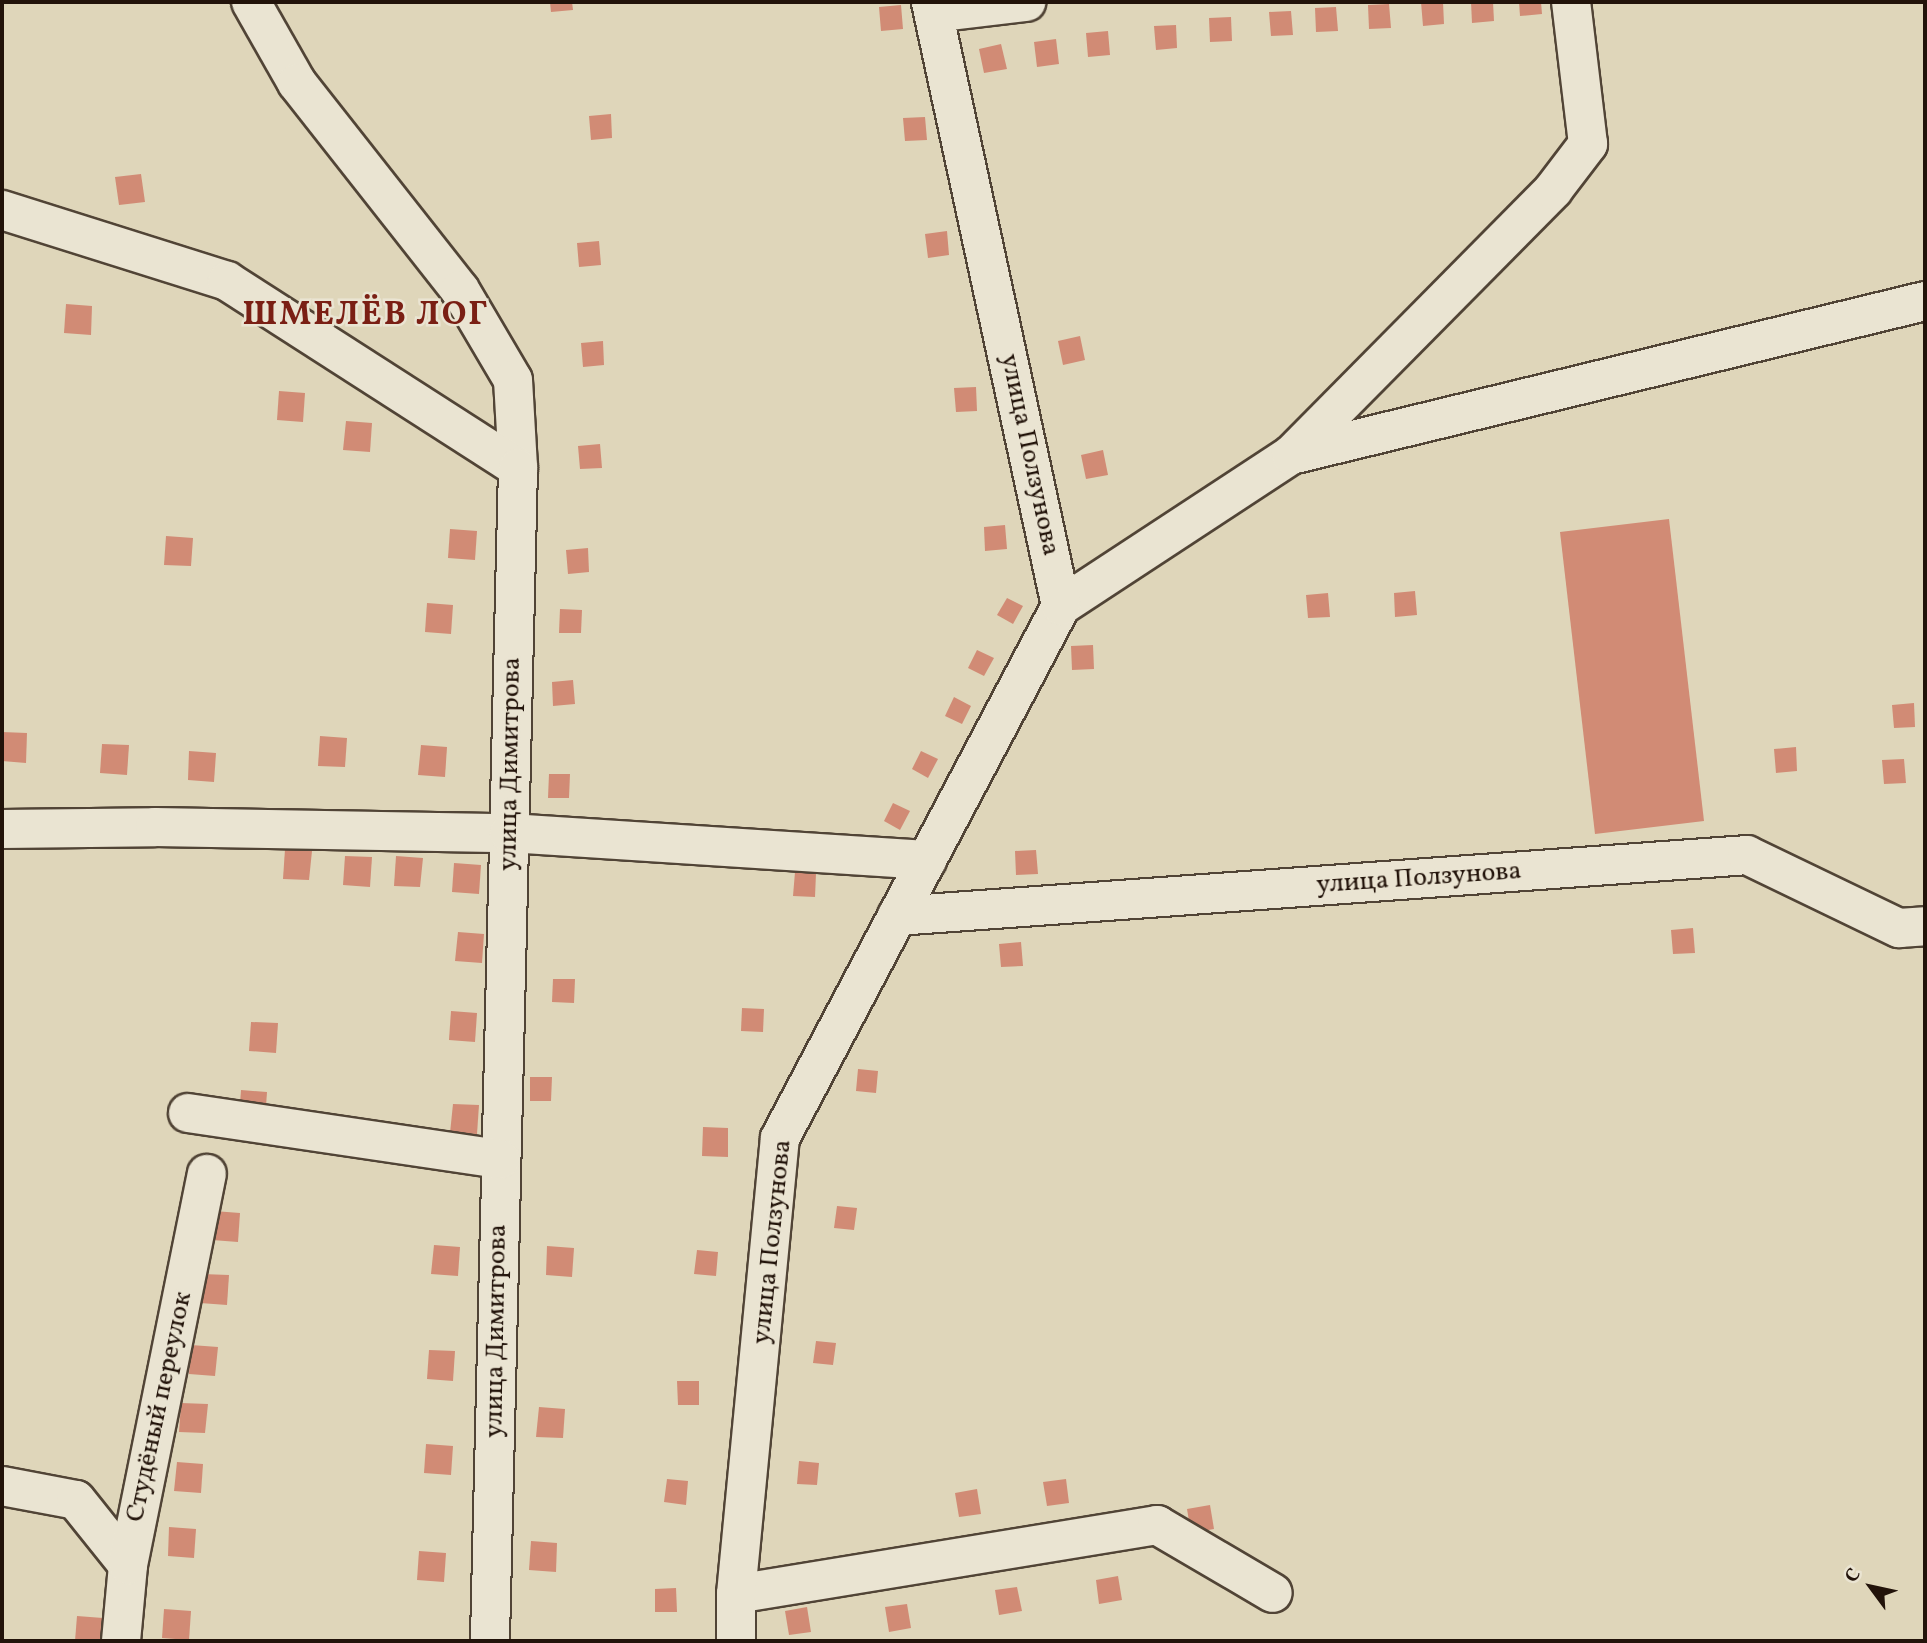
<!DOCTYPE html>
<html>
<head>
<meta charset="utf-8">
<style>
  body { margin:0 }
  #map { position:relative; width:1927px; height:1643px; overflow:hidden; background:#dfd6ba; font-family:Vollkorn,serif }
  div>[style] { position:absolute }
  .building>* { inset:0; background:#d18b75 }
  .roads { filter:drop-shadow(2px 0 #514436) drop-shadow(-2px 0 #514436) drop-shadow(0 2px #514436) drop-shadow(0 -2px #514436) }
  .minor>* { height:38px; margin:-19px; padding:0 19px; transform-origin:19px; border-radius:19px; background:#eae4d2 }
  span { translate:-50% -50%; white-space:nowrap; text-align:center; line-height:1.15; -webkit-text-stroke:5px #eae4d2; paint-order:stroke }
  .street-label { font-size:26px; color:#22130a }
  .district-label { font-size:33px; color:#7a1f14; font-weight:700; letter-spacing:2px }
  .frame { position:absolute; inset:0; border:4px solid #22130a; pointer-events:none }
  .north { position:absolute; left:1836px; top:1552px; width:70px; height:70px; -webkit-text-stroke:5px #eae4d2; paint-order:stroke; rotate:303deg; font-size:19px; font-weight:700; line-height:28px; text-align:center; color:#22130a }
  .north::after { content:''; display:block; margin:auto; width:24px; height:32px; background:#22130a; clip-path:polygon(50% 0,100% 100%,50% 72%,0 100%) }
</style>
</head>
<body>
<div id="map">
  <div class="building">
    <i style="clip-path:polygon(550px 2px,572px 2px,573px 10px,551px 12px)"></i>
    <i style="clip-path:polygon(1421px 2px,1443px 2px,1444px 24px,1423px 26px)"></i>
    <i style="clip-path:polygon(1471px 2px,1493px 2px,1494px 21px,1472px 23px)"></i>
    <i style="clip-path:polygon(1519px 2px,1541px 2px,1542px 14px,1520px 16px)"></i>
    <i style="clip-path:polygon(1389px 4px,1391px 28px,1369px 29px,1368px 5px)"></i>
    <i style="clip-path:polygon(901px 5px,903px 29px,881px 31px,879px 7px)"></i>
    <i style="clip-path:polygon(1336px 7px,1338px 31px,1316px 32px,1315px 8px)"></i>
    <i style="clip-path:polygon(1291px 11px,1293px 35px,1271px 36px,1269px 12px)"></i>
    <i style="clip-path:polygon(1231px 17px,1232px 41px,1210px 42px,1209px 18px)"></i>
    <i style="clip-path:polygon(1176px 25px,1177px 48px,1156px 50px,1154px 26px)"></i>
    <i style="clip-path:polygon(1108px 31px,1110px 55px,1088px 57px,1086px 33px)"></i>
    <i style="clip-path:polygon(1056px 39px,1059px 64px,1037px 67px,1034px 42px)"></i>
    <i style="clip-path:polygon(1001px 44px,1007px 69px,984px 73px,979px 49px)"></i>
    <i style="clip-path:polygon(611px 114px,612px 138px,591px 140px,589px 116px)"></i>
    <i style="clip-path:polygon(925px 117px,927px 140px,905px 141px,903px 118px)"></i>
    <i style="clip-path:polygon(141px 174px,145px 202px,119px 205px,115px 177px)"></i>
    <i style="clip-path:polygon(947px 231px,949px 255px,928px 258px,925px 234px)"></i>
    <i style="clip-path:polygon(599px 241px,601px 265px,579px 267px,577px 243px)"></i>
    <i style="clip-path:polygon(66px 304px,92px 306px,91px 335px,64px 333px)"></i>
    <i style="clip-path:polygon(1080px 336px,1085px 360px,1063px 365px,1058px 341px)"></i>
    <i style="clip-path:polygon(603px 341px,604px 365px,583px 367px,581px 343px)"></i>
    <i style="clip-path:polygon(976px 387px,977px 411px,956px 412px,954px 388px)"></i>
    <i style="clip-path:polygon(279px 391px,305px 393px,303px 422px,277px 420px)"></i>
    <i style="clip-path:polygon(346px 421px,372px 423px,370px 452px,343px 450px)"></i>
    <i style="clip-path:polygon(600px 444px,602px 468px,580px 469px,578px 446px)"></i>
    <i style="clip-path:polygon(1103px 450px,1108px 475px,1086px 479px,1081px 455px)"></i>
    <i style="clip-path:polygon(1669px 519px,1704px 821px,1595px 834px,1560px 532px)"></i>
    <i style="clip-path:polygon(1005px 525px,1007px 549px,985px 551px,984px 527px)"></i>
    <i style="clip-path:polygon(450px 529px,477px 531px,475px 560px,448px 558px)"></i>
    <i style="clip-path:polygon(166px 536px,193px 538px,191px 566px,164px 565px)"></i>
    <i style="clip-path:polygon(588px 548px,589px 572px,568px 574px,566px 550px)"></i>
    <i style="clip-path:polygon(1415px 591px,1417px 615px,1395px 617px,1394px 593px)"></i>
    <i style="clip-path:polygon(1328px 593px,1330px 617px,1308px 618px,1306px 595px)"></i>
    <i style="clip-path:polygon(1007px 598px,1023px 606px,1013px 624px,997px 615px)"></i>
    <i style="clip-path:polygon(427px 603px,453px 605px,451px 634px,425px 632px)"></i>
    <i style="clip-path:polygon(560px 609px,582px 610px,581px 633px,559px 633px)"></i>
    <i style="clip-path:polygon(1093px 645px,1094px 669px,1072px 670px,1071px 646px)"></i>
    <i style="clip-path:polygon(977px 650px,994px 658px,984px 676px,968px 668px)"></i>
    <i style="clip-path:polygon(573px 680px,575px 704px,553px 706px,552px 682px)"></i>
    <i style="clip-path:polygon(954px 697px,971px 706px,962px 724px,945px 716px)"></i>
    <i style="clip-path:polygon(1914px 703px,1915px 727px,1894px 728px,1892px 705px)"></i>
    <i style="clip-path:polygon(2px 732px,27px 733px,26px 763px,2px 761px)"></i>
    <i style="clip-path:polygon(320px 736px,347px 738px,345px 767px,318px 766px)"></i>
    <i style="clip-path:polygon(102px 744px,129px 745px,127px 775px,100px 773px)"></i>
    <i style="clip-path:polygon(421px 745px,447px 747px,445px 777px,418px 775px)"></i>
    <i style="clip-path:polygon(1796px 747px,1797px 771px,1776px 773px,1774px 749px)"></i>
    <i style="clip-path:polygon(189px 751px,216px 753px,214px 782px,188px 780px)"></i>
    <i style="clip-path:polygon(921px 751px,938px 759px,928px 778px,912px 769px)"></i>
    <i style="clip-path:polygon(1904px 759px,1906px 783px,1884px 784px,1882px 760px)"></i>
    <i style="clip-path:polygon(549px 774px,570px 774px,569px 798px,548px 798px)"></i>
    <i style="clip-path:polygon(893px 803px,910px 811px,900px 830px,884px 821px)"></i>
    <i style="clip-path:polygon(285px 849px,312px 851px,309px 880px,283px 879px)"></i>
    <i style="clip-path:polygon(1036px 850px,1038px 874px,1016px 875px,1015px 851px)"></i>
    <i style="clip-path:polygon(345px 856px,372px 857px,370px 887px,343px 885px)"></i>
    <i style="clip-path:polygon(396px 856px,423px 858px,420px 887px,394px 886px)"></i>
    <i style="clip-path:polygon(454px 863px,481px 865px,479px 894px,452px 892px)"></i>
    <i style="clip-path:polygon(795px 872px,816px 873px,815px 897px,793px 896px)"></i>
    <i style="clip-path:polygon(1693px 928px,1695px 953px,1673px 954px,1671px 930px)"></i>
    <i style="clip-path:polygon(458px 932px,484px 934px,482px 963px,455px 961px)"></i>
    <i style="clip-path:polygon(1021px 942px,1023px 966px,1001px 967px,999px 944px)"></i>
    <i style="clip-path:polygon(553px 979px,575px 979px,574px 1003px,552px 1002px)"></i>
    <i style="clip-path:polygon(742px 1008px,764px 1009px,763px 1032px,741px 1031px)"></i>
    <i style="clip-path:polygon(451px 1011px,477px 1013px,475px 1042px,449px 1040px)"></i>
    <i style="clip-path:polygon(251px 1022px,278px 1023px,276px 1053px,249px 1051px)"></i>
    <i style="clip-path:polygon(858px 1069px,878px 1071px,876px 1093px,856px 1091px)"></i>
    <i style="clip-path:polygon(530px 1077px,552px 1077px,551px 1101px,530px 1101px)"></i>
    <i style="clip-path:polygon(241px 1090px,267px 1092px,265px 1121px,239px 1119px)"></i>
    <i style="clip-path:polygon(453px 1104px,479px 1105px,477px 1134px,450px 1133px)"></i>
    <i style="clip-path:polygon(703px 1127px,728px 1128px,728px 1157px,702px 1156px)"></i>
    <i style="clip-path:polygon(837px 1206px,857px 1208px,854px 1230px,834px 1228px)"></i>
    <i style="clip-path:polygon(214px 1211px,240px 1213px,238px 1242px,212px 1240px)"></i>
    <i style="clip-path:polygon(434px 1245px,460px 1247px,458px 1276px,431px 1274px)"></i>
    <i style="clip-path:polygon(547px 1246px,574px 1248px,572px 1277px,546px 1275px)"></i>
    <i style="clip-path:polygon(697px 1250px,718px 1252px,716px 1276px,694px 1274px)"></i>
    <i style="clip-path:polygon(202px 1274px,229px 1275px,227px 1305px,200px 1303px)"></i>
    <i style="clip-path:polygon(816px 1341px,836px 1343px,833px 1365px,813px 1363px)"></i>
    <i style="clip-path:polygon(191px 1345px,218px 1347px,215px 1376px,189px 1374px)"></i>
    <i style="clip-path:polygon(429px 1350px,455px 1351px,453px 1381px,427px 1379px)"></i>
    <i style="clip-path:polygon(677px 1381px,699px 1381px,699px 1405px,678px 1405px)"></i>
    <i style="clip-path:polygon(181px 1403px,208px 1404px,205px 1433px,179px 1432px)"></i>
    <i style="clip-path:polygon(539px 1407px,565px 1409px,563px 1438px,536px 1437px)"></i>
    <i style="clip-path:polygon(426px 1444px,453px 1446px,451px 1475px,424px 1473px)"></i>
    <i style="clip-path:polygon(799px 1461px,819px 1463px,817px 1485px,797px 1484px)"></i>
    <i style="clip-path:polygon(177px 1462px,203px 1464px,201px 1493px,174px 1491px)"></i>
    <i style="clip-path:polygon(667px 1479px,688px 1481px,686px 1505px,664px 1502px)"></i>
    <i style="clip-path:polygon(1066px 1479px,1069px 1503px,1047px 1506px,1043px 1482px)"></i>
    <i style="clip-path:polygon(977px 1489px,981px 1514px,959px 1517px,955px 1493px)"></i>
    <i style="clip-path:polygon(1210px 1505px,1214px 1529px,1191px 1533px,1187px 1509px)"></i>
    <i style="clip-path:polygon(169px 1527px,196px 1529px,194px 1558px,168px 1556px)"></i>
    <i style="clip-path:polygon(531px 1541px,557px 1543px,556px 1572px,529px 1570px)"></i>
    <i style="clip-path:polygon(419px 1551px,446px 1553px,444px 1582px,417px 1580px)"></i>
    <i style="clip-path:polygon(1118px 1576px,1122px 1600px,1099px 1604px,1096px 1580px)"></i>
    <i style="clip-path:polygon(1017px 1587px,1022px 1611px,999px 1615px,995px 1590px)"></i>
    <i style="clip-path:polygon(676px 1588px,677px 1612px,655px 1612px,655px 1589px)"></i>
    <i style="clip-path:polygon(907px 1604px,911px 1628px,889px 1632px,885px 1607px)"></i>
    <i style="clip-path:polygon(807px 1607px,811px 1632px,789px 1635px,785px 1611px)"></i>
    <i style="clip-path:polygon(164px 1609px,191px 1611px,189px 1640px,162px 1638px)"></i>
    <i style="clip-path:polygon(77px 1616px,103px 1618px,102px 1641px,75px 1641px)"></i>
  </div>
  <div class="roads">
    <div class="minor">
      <i style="left:251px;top:2px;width:93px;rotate:60.4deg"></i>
      <i style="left:297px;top:83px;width:263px;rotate:51.8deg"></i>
      <i style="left:460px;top:290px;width:104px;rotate:59.5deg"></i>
      <i style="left:513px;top:380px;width:88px;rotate:86.7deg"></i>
      <i style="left:934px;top:13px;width:93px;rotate:-6.8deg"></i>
      <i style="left:2px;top:210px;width:236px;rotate:17.5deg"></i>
      <i style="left:227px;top:281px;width:346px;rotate:32.7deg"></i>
      <i style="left:518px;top:468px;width:1173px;rotate:91.37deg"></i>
      <i style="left:1291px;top:455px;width:373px;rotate:-45.3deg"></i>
      <i style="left:1553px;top:190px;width:58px;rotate:-52.7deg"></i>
      <i style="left:1588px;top:144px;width:143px;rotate:-96.8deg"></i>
      <i style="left:1061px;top:606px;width:275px;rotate:-33.3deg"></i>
      <i style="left:1291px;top:455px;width:652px;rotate:-13.65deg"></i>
      <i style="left:2px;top:829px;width:153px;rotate:-0.7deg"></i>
      <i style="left:155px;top:827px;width:354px;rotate:1deg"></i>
      <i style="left:509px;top:833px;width:419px;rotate:3.7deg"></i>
      <i style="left:897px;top:916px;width:852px;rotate:-4.1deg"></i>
      <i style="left:1747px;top:855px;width:169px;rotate:25.7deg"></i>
      <i style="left:1899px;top:928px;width:26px;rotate:-4deg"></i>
      <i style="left:188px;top:1113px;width:316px;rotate:8.4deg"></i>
      <i style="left:2px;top:1486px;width:75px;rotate:10.7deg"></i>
      <i style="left:76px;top:1500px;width:83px;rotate:51.3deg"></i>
      <i style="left:736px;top:1594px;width:427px;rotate:-9.3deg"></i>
      <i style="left:1157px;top:1525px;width:134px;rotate:30.4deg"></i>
      <i style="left:121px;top:1641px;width:76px;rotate:-84.7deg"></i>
      <i style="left:128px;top:1565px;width:399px;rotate:-78.6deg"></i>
      <i style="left:736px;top:1641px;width:47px;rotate:-90deg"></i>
      <i style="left:736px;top:1594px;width:458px;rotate:-84.5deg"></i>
      <i style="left:780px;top:1138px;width:602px;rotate:-62.16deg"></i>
      <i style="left:1061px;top:606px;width:618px;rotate:-102.15deg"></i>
    </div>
  </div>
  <div class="street-label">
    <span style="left:1029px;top:455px;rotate:78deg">улица Ползунова</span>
    <span style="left:511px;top:764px;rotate:-89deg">улица Димитрова</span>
    <span style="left:1419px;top:879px;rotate:-4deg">улица Ползунова</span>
    <span style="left:773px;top:1242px;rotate:-84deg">улица Ползунова</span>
    <span style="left:497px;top:1331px;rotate:-89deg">улица Димитрова</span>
    <span style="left:160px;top:1407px;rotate:-78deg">Студёный переулок</span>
  </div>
  <div class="district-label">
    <span style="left:366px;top:317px">ШМЕЛЁВ ЛОГ</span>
  </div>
  <div class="frame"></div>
  <div class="north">С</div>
</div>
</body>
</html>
